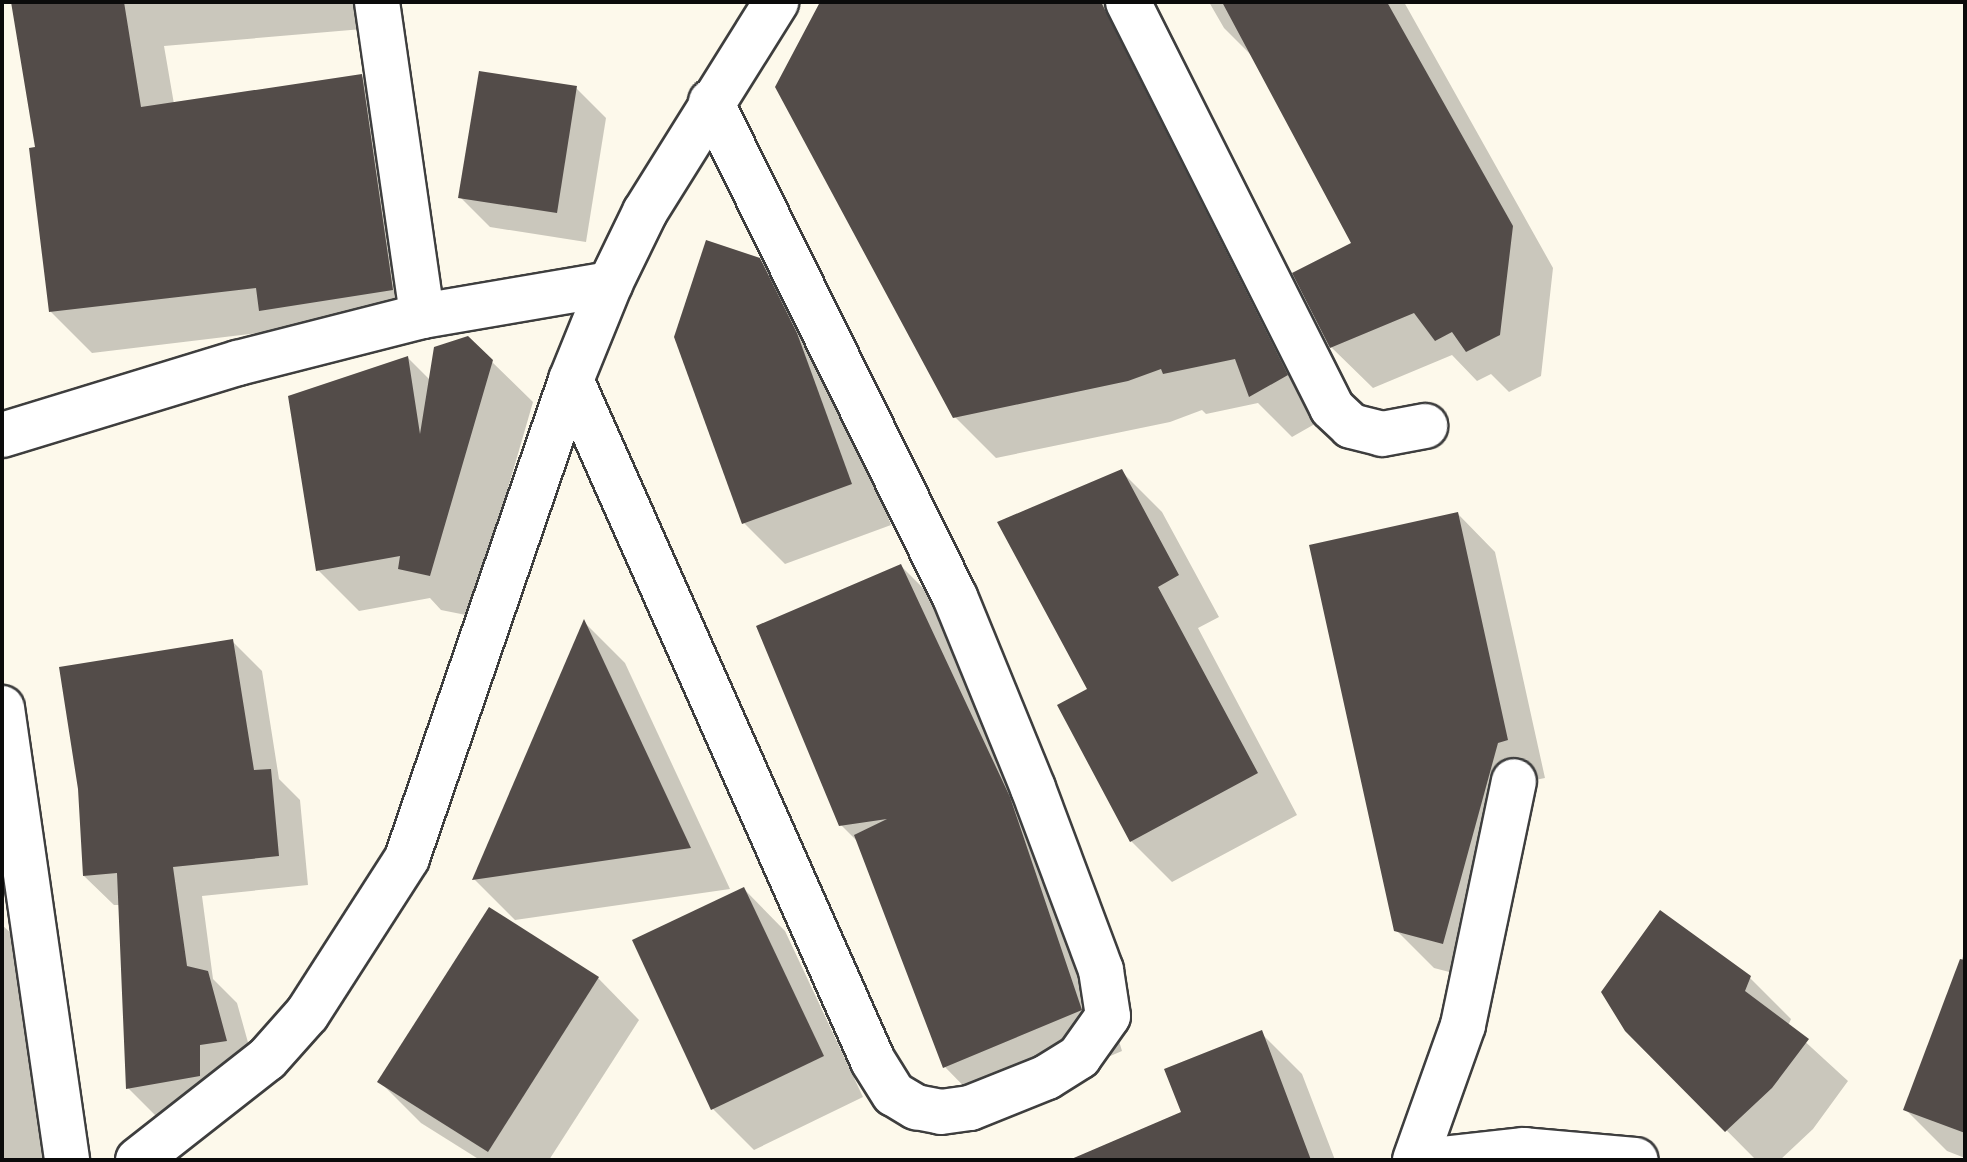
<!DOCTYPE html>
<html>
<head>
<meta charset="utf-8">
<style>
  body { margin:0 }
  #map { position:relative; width:1967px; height:1162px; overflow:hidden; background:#fdf9eb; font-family:Merriweather,serif }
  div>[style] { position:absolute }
  .shadow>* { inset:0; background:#0003 }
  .building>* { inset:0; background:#534c49 }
  .roads { filter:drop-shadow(2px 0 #3e3e3e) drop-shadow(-2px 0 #3e3e3e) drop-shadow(0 2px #3e3e3e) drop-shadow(0 -2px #3e3e3e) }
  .minor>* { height:44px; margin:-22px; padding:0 22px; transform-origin:22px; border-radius:22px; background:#fff }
  .tertiary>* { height:44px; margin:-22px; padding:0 22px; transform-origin:22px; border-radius:22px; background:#fff }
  span { translate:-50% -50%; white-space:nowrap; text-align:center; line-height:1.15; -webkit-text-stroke:8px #fff; paint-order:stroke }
  .frame { position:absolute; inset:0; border:4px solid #0b0b0b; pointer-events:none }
</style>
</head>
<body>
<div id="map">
  <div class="shadow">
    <i style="clip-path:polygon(13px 2px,384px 2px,386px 27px,164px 46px,174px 104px,361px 76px,403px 117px,433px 331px,282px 330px,92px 353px,51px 312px,38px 149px)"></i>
    <i style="clip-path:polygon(822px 2px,1120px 2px,1327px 417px,1292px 437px,1258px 403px,1206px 414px,1202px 410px,1170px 422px,996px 458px,955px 417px)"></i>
    <i style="clip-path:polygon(1209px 2px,1404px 2px,1553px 268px,1541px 376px,1509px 392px,1491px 374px,1477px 381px,1452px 355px,1373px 388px,1331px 347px,1354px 244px,1255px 59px,1224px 28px)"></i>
    <i style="clip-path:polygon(576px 88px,606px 118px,586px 242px,490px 227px,460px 197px)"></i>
    <i style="clip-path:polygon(759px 259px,801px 301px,838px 377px,891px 525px,785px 564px,744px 523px)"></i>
    <i style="clip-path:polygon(408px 358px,431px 381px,491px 361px,533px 402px,471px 616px,441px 610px,430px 598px,359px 611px,318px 570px)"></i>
    <i style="clip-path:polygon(1121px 471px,1162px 512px,1219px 617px,1198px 628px,1297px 815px,1172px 882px,1131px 841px,1090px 690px)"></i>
    <i style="clip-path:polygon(1458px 514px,1495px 552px,1545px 778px,1535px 780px,1480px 980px,1434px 968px,1396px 930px)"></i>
    <i style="clip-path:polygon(901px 566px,942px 607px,1094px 958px,1122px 1051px,986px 1109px,945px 1067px,860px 844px,841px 825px)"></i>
    <i style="clip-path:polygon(585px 623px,625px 663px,730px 889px,515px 920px,474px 879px)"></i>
    <i style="clip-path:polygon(232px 641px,262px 671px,279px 779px,300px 800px,308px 885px,202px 896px,213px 979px,237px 1003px,256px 1071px,158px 1118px,128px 1088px,121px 905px,114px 905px,84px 876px)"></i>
    <i style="clip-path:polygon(744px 889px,785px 931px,863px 1097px,754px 1150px,712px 1108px)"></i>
    <i style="clip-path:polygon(2px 925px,43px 962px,68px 1160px,2px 1160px)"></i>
    <i style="clip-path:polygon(1965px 951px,1965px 1158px,1947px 1151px,1906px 1110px)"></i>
    <i style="clip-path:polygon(598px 978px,639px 1020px,549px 1160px,480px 1160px,421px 1123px,380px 1082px)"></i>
    <i style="clip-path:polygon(1750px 978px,1791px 1019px,1788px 1026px,1848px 1081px,1813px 1129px,1780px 1160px,1756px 1160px,1626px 1029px)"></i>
    <i style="clip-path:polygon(1261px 1033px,1302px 1074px,1335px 1160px,1073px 1160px,1184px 1114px)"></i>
  </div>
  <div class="building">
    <i style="clip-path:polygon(11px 2px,124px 2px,141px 107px,362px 74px,393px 290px,259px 311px,256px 288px,49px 312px,29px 148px,35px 147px)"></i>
    <i style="clip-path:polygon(820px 2px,1101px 2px,1288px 375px,1249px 397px,1235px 359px,1163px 374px,1161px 369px,1128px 381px,953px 418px,775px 87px)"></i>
    <i style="clip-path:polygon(1222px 2px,1387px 2px,1513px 226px,1500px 335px,1466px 352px,1452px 332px,1435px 341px,1414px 313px,1330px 348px,1292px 273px,1351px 243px)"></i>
    <i style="clip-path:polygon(479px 71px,577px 86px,557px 213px,458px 198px)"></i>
    <i style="clip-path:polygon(706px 240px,760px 258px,797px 333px,852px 484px,742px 524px,674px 337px)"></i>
    <i style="clip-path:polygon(468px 336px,493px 360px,430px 576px,398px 569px,400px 556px,316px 571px,288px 396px,408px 356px,420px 434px,434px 347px)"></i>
    <i style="clip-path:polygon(1122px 469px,1179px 575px,1158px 587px,1258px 773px,1130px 842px,1057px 705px,1087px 689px,997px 522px)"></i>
    <i style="clip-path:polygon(1458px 512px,1508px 740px,1498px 743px,1443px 944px,1394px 931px,1309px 545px)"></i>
    <i style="clip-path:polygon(901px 564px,1010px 797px,1082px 1010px,943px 1068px,854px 835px,887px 819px,839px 826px,756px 626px)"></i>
    <i style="clip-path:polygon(584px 619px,691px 848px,472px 880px)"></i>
    <i style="clip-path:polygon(233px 639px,254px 770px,271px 769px,279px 856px,173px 867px,187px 966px,208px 971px,227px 1041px,200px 1045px,200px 1076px,126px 1089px,117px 873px,83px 876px,78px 789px,59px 667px)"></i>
    <i style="clip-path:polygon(744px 887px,824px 1056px,711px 1110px,632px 940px)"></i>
    <i style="clip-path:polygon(489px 907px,599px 977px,488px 1152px,377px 1082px)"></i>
    <i style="clip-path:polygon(1660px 910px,1751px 976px,1745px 991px,1809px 1039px,1772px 1088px,1725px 1132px,1625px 1031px,1601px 992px)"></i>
    <i style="clip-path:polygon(1960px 959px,1965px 960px,1965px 1133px,1903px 1110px)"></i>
    <i style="clip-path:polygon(1262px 1030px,1311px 1160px,1069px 1160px,1181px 1112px,1164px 1069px)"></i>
  </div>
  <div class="roads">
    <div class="minor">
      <i style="left:377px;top:2px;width:317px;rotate:81.8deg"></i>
      <i style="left:1128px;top:2px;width:454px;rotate:63.3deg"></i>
      <i style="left:1332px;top:408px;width:26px;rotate:43deg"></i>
      <i style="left:1351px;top:426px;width:32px;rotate:14deg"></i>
      <i style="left:1382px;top:434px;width:44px;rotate:-10.5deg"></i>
      <i style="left:571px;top:380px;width:745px;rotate:66.08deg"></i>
      <i style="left:873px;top:1061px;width:39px;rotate:58deg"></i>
      <i style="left:894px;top:1094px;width:26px;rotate:31deg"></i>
      <i style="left:916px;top:1107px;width:25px;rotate:11deg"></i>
      <i style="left:941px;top:1112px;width:29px;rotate:-8deg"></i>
      <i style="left:970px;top:1108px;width:83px;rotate:-21.9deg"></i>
      <i style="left:1047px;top:1077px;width:38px;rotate:-32deg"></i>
      <i style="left:1079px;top:1057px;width:50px;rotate:-54.7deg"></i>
      <i style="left:1108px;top:1016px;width:47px;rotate:-98.7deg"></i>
      <i style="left:1101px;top:970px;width:194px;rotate:-110.5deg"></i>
      <i style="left:1033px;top:788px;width:206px;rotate:-112.2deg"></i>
      <i style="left:955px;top:597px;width:552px;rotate:-116.24deg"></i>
      <i style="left:2px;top:435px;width:247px;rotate:-17deg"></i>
      <i style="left:238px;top:363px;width:190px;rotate:-14.3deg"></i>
      <i style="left:422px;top:316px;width:191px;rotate:-9.7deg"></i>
      <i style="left:2px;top:708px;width:457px;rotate:81.8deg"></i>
      <i style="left:1415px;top:1160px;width:143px;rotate:-70.4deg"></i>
      <i style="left:1463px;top:1025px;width:249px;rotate:-78.2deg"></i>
      <i style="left:1432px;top:1160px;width:93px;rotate:-6.2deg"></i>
      <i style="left:1524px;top:1150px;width:112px;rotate:5.1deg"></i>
    </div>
    <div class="tertiary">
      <i style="left:138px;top:1160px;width:164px;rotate:-38.1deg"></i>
      <i style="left:267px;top:1059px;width:60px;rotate:-48.4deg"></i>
      <i style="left:307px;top:1014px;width:185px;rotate:-57.3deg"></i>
      <i style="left:407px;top:858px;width:505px;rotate:-71.06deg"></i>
      <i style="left:571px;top:380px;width:104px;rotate:-67.9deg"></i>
      <i style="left:610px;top:284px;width:80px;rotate:-64.1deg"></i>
      <i style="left:645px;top:212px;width:248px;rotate:-58deg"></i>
    </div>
  </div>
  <div class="frame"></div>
</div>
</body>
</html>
